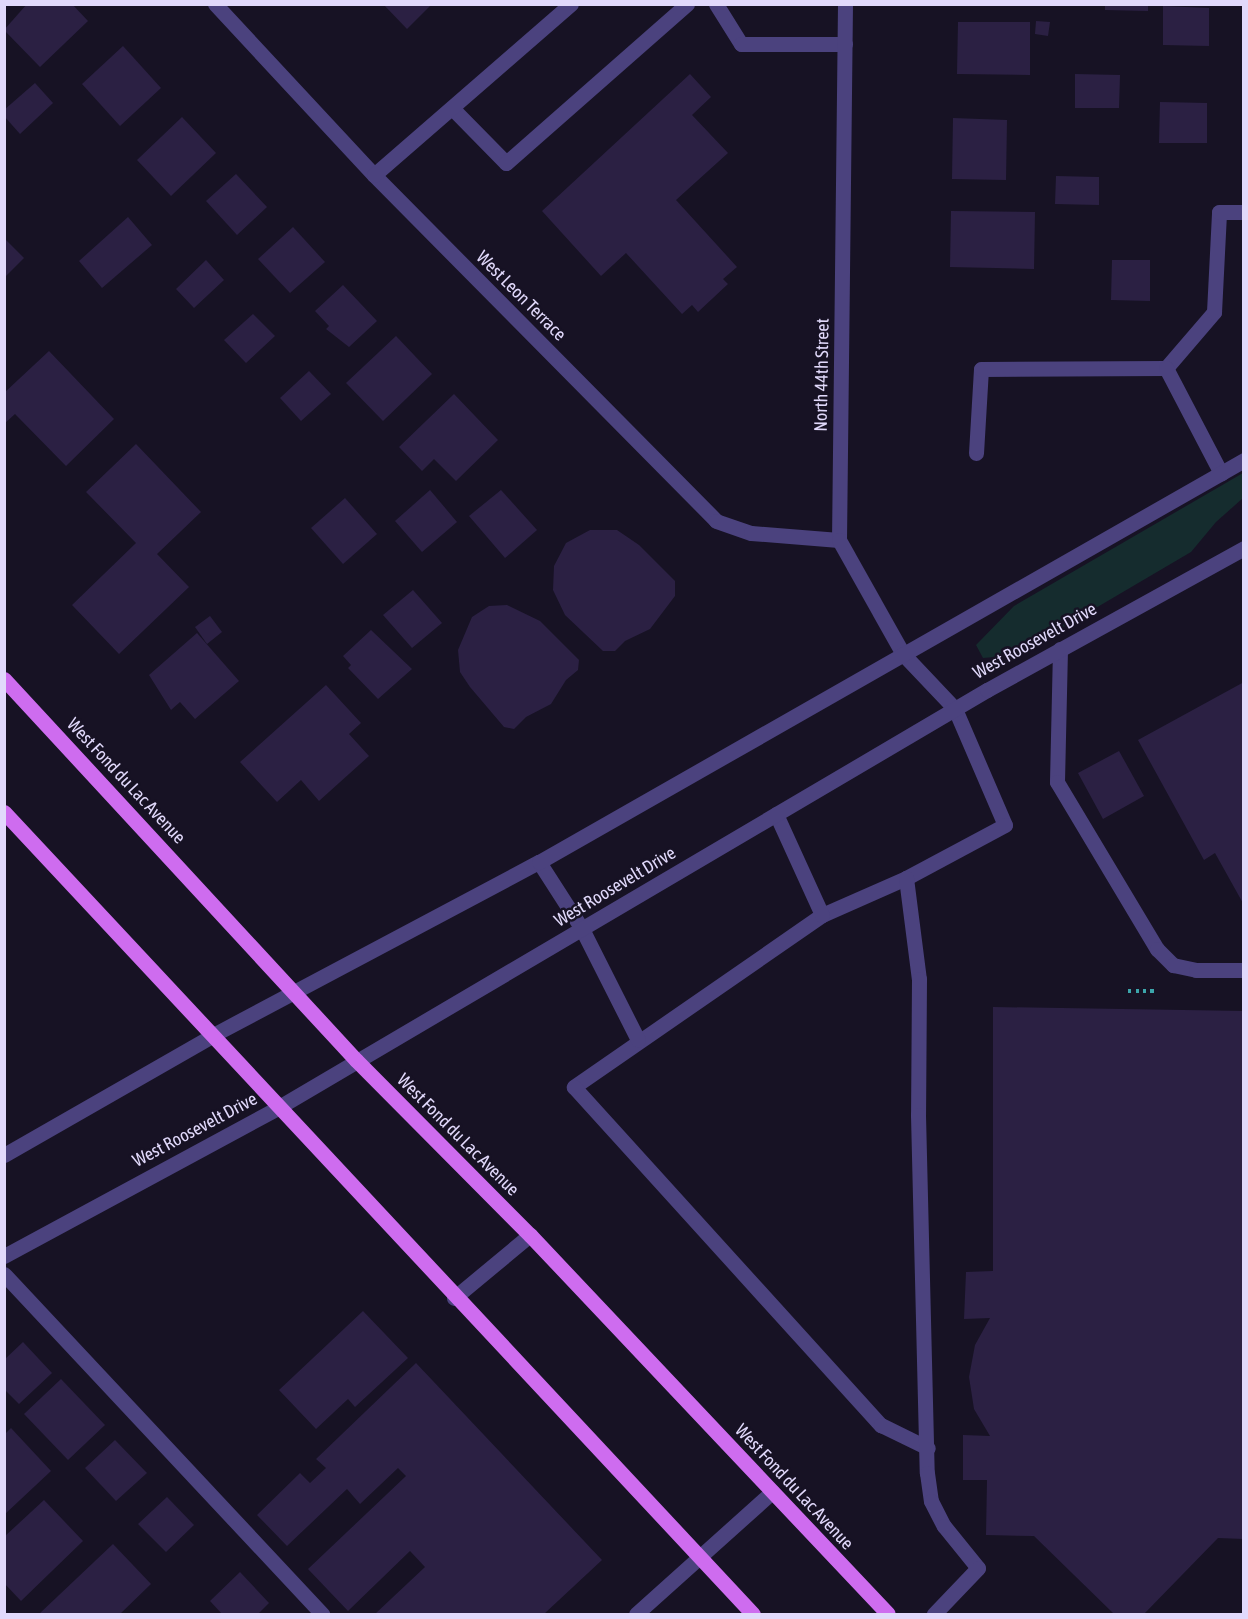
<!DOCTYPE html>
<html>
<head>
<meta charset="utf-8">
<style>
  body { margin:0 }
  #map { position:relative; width:1248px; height:1619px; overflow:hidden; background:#171224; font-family:"Asap Condensed",sans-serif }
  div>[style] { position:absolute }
  .green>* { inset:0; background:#152c2e }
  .building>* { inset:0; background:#2b2043 }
  .path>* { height:4px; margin-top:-2px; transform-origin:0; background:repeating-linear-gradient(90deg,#3ca5ab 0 3px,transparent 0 7.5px) }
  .minor>* { height:15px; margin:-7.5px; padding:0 7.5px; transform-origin:7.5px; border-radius:7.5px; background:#4b427e }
  .major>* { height:15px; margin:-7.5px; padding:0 7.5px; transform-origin:7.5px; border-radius:7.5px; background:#ce6cef }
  span { translate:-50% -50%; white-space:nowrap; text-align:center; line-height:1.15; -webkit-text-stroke:5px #171224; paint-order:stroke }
  .street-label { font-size:18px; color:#e1d9fb }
  .frame { position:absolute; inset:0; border:6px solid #e1d9fb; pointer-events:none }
</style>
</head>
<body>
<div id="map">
  <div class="green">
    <i style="clip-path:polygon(1243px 473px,1243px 498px,1216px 522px,1191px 552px,1026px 649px,1007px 656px,983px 658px,976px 645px,1014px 606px)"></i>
  </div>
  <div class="building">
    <i style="clip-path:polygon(27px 4px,72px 4px,88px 21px,40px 67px,4px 30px)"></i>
    <i style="clip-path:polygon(383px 4px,432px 4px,407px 29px)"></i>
    <i style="clip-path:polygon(1105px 4px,1148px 4px,1148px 11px,1105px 10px)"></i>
    <i style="clip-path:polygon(1163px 6px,1209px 8px,1209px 46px,1163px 45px)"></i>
    <i style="clip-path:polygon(1036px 21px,1050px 22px,1048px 36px,1035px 34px)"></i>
    <i style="clip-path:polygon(958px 22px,1030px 22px,1030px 75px,957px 74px)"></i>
    <i style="clip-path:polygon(123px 46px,161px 88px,120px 126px,82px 84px)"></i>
    <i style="clip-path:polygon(690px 74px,711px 97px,692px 115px,728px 153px,676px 200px,737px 267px,723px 279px,728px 284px,698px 312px,692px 305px,682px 314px,626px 253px,601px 276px,542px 211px)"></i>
    <i style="clip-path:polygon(1075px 74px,1120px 75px,1119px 108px,1075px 108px)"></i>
    <i style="clip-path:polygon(35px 83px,53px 103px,20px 134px,4px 116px,4px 110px)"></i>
    <i style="clip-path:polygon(1160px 102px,1207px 103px,1207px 143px,1159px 143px)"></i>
    <i style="clip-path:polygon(182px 117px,216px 153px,171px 196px,137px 160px)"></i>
    <i style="clip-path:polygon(953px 118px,1007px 120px,1006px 180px,952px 179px)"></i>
    <i style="clip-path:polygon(236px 174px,267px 207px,237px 235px,206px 201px)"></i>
    <i style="clip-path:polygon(1056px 176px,1099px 177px,1099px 205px,1055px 204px)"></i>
    <i style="clip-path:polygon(951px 211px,1035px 212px,1034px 269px,950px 267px)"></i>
    <i style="clip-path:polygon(128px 217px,152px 245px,102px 288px,79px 261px)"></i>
    <i style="clip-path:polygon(293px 227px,325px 262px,290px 293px,258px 259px)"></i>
    <i style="clip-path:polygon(4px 238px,24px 258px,4px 278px)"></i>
    <i style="clip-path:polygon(206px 260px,224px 280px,194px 308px,176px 289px)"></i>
    <i style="clip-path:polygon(1112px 260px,1150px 260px,1150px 301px,1111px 300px)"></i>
    <i style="clip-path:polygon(343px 285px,377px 321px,349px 347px,326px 329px,329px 326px,315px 311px)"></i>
    <i style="clip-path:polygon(253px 314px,275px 336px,246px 363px,224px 340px)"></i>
    <i style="clip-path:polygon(396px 336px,432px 374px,383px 421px,346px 383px)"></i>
    <i style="clip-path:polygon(49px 351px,114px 419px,66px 466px,15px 414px,4px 424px,4px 393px)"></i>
    <i style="clip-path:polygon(309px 371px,331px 394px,301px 421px,280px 398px)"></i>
    <i style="clip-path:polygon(454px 394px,498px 440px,456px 481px,434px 459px,422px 471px,399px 447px)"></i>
    <i style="clip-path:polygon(136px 444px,201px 512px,157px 554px,189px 587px,119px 654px,72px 605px,136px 543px,86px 492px)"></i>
    <i style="clip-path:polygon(430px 490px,457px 522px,422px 552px,395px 521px)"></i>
    <i style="clip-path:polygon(501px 490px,537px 530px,505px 558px,469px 516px)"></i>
    <i style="clip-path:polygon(345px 498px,377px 534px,343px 564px,311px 528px)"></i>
    <i style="clip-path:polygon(590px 530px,617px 530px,639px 545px,675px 581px,675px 596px,650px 629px,625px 641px,615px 651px,603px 651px,565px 615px,553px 590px,554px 566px,566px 543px)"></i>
    <i style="clip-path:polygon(413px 590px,442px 623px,412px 648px,383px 615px)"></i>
    <i style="clip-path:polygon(507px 605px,540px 621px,579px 660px,578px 670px,566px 680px,551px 704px,526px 717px,514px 729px,504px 727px,470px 687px,460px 672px,458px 650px,472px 617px,489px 606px)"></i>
    <i style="clip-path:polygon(210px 616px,222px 632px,207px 644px,195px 627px)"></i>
    <i style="clip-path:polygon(371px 630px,412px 669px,378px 699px,348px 668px,351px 665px,343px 656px)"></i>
    <i style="clip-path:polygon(197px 633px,239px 681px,195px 719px,180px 702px,171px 710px,149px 675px)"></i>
    <i style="clip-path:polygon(1244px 682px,1244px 905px,1215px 853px,1204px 860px,1138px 740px)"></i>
    <i style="clip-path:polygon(326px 685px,361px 723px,349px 734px,369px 756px,319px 801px,301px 780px,277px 802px,240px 762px)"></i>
    <i style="clip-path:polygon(1119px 751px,1144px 796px,1103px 819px,1078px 773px)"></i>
    <i style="clip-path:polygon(993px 1007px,1244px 1011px,1244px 1539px,1218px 1538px,1144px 1614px,1114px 1614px,1034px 1536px,986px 1535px,987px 1480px,963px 1480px,963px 1435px,990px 1436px,974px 1409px,969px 1377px,975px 1345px,990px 1318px,964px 1319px,966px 1272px,993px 1271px)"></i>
    <i style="clip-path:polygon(363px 1311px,408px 1358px,355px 1407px,348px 1399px,316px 1429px,279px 1390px)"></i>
    <i style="clip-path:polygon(23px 1342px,52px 1373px,19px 1404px,4px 1389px,4px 1360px)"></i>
    <i style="clip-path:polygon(416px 1363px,602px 1560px,544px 1614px,375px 1614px,425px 1567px,410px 1551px,348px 1611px,308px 1569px,406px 1476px,398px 1468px,360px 1504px,347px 1489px,287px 1546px,257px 1515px,300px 1473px,310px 1483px,326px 1468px,316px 1459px)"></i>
    <i style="clip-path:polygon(61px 1379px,105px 1425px,68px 1460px,24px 1414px)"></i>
    <i style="clip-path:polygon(11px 1428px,51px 1471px,4px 1515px,4px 1435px)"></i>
    <i style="clip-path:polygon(115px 1440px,147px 1473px,116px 1501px,85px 1468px)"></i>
    <i style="clip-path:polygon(167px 1497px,194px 1525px,166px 1552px,138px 1524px)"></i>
    <i style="clip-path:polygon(44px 1500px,83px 1541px,21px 1601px,4px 1583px,4px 1537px)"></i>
    <i style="clip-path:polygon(113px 1544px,151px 1584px,120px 1614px,39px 1614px)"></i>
    <i style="clip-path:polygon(240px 1572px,269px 1603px,258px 1614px,222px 1614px,210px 1601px)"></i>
  </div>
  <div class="path">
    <i style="left:1128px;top:991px;width:29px"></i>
  </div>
  <div class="minor">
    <i style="left:215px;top:4px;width:233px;rotate:47.1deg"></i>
    <i style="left:374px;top:175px;width:486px;rotate:45.3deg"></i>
    <i style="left:716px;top:521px;width:37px;rotate:19deg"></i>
    <i style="left:751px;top:533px;width:88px;rotate:4.5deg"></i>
    <i style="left:716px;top:4px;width:47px;rotate:58deg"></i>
    <i style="left:741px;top:44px;width:104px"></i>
    <i style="left:845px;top:4px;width:536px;rotate:90.64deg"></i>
    <i style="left:839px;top:540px;width:131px;rotate:60.7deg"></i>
    <i style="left:903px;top:654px;width:76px;rotate:46.6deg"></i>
    <i style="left:955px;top:709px;width:126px;rotate:66.7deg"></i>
    <i style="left:1005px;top:825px;width:112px;rotate:151.8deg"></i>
    <i style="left:906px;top:878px;width:92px;rotate:156.2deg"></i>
    <i style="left:822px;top:915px;width:302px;rotate:145.3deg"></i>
    <i style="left:574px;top:1087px;width:457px;rotate:47.8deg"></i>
    <i style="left:881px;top:1425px;width:52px;rotate:26.1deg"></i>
    <i style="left:452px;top:108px;width:77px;rotate:45.5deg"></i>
    <i style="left:506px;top:163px;width:241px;rotate:-41.3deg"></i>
    <i style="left:374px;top:175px;width:261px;rotate:-41deg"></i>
    <i style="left:1166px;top:368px;width:74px;rotate:-49.4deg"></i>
    <i style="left:1214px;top:312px;width:100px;rotate:-87.1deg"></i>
    <i style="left:1219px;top:212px;width:25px"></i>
    <i style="left:976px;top:453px;width:84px;rotate:-86.6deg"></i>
    <i style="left:981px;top:369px;width:185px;rotate:-0.3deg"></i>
    <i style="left:1166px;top:368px;width:119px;rotate:62.4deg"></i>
    <i style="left:1060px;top:649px;width:133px;rotate:91.3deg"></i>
    <i style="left:1057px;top:782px;width:195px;rotate:59.1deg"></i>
    <i style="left:1157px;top:949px;width:23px;rotate:45deg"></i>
    <i style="left:1173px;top:965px;width:24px;rotate:12deg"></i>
    <i style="left:1196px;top:970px;width:48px"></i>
    <i style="left:776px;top:814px;width:111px;rotate:65.5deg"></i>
    <i style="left:539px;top:862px;width:80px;rotate:57.3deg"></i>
    <i style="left:582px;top:929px;width:124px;rotate:63.2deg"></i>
    <i style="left:906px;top:878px;width:102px;rotate:82.7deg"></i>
    <i style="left:919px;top:979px;width:136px;rotate:90.4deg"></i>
    <i style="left:918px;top:1115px;width:358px;rotate:88.6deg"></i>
    <i style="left:927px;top:1473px;width:28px;rotate:82deg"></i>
    <i style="left:931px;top:1501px;width:28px;rotate:63deg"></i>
    <i style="left:944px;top:1526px;width:54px;rotate:51deg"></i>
    <i style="left:978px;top:1568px;width:64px;rotate:133.7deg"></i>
    <i style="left:4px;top:1155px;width:243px;rotate:-29.8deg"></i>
    <i style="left:215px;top:1034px;width:367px;rotate:-28deg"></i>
    <i style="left:539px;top:862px;width:812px;rotate:-29.69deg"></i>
    <i style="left:4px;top:1256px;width:313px;rotate:-28.4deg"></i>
    <i style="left:279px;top:1107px;width:822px;rotate:-30.5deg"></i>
    <i style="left:987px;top:690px;width:294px;rotate:-28.9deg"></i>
    <i style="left:4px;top:1274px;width:466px;rotate:46.9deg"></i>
    <i style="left:454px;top:1298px;width:99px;rotate:-39.7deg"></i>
    <i style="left:636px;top:1614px;width:183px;rotate:-41.9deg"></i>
  </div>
  <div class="major">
    <i style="left:4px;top:679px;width:519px;rotate:47.27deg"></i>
    <i style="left:356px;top:1060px;width:247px;rotate:45.2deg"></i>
    <i style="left:530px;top:1235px;width:521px;rotate:46.63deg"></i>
    <i style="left:4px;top:812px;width:1097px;rotate:46.96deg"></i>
  </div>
  <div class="street-label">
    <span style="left:521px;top:296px;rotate:45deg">West Leon Terrace</span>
    <span style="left:822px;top:375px;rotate:-89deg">North 44th Street</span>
    <span style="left:1035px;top:641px;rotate:-29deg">West Roosevelt Drive</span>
    <span style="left:126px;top:781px;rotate:47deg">West Fond du Lac Avenue</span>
    <span style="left:615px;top:887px;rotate:-31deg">West Roosevelt Drive</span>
    <span style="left:195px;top:1130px;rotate:-28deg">West Roosevelt Drive</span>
    <span style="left:458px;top:1135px;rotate:45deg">West Fond du Lac Avenue</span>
    <span style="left:794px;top:1487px;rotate:47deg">West Fond du Lac Avenue</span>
  </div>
  <div class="frame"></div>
</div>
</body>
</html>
